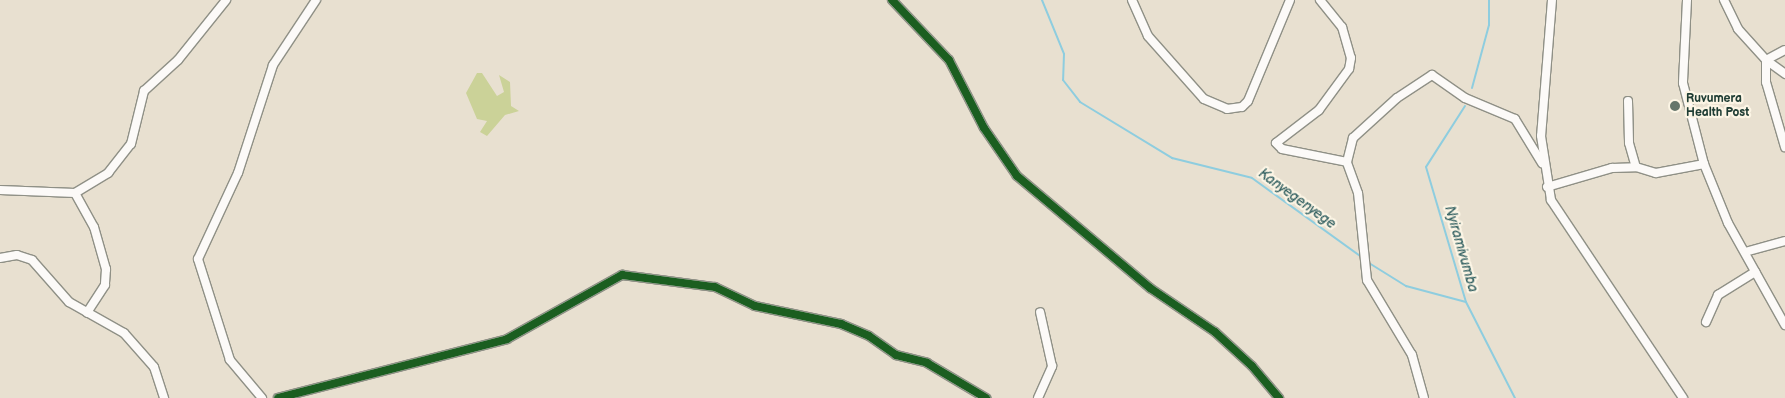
<!DOCTYPE html>
<html>
<head>
<meta charset="utf-8">
<style>
  body { margin:0 }
  #map { position:relative; width:1785px; height:398px; overflow:hidden; background:#e8e0d0; font-family:"Balsamiq Sans",sans-serif }
  div>[style] { position:absolute }
  .green>* { inset:0; background:#cbd298 }
  .stream>* { height:2px; margin:-1px; padding:0 1px; transform-origin:1px; border-radius:1px; background:#8ecddf }
  .roads { filter:drop-shadow(1px 0 #8f9086) drop-shadow(-1px 0 #8f9086) drop-shadow(0 1px #8f9086) drop-shadow(0 -1px #8f9086) }
  .minor>* { height:8px; margin:-4px; padding:0 4px; transform-origin:4px; border-radius:4px; background:#fcfaf8 }
  .cycleway>* { height:8px; margin:-4px; padding:0 4px; transform-origin:4px; border-radius:4px; background:#1b5e20 }
  .dots>* { width:14px; height:14px; translate:-50% -50%; box-sizing:border-box; border:2px solid #fcf5e5; border-radius:50% }
  span { translate:-50% -50%; white-space:nowrap; text-align:center; line-height:1.15; -webkit-text-stroke:4.5px #fcf5e5; paint-order:stroke }
  .poi-label { font-size:12px; color:#1f3d34; font-weight:700 }
  .left { translate:0 -50%; text-align:left }
  .water-label { font-size:14px; color:#315f60; font-style:italic }
</style>
</head>
<body>
<div id="map">
  <div class="green">
    <i style="clip-path:polygon(477px 73px,482px 73px,497px 96px,504px 92px,499px 75px,510px 82px,511px 106px,519px 111px,505px 115px,487px 136px,480px 132px,487px 121px,477px 119px,466px 93px)"></i>
  </div>
  <div class="stream">
    <i style="left:1042px;top:0;width:58px;rotate:67.8deg"></i>
    <i style="left:1064px;top:54px;width:26px;rotate:92deg"></i>
    <i style="left:1063px;top:80px;width:28px;rotate:52deg"></i>
    <i style="left:1080px;top:102px;width:108px;rotate:31.3deg"></i>
    <i style="left:1172px;top:158px;width:82px;rotate:14deg"></i>
    <i style="left:1252px;top:178px;width:137px;rotate:35.8deg"></i>
    <i style="left:1472px;top:88px;width:65px;rotate:-74.9deg"></i>
    <i style="left:1489px;top:25px;width:25px;rotate:-90deg"></i>
    <i style="left:1465px;top:106px;width:72px;rotate:122.6deg"></i>
    <i style="left:1426px;top:167px;width:141px;rotate:73.5deg"></i>
    <i style="left:1466px;top:302px;width:108px;rotate:63deg"></i>
    <i style="left:1369px;top:263px;width:44px;rotate:31.9deg"></i>
    <i style="left:1406px;top:286px;width:62px;rotate:14.9deg"></i>
  </div>
  <div class="roads">
    <div class="minor">
      <i style="left:892px;top:0;width:83px;rotate:46.5deg"></i>
      <i style="left:949px;top:60px;width:76px;rotate:62.8deg"></i>
      <i style="left:984px;top:128px;width:58px;rotate:55.5deg"></i>
      <i style="left:1017px;top:176px;width:174px;rotate:40.1deg"></i>
      <i style="left:1150px;top:288px;width:78px;rotate:34.1deg"></i>
      <i style="left:1215px;top:332px;width:50px;rotate:42.6deg"></i>
      <i style="left:1252px;top:366px;width:42px;rotate:49.8deg"></i>
      <i style="left:1132px;top:0;width:39px;rotate:66deg"></i>
      <i style="left:1148px;top:36px;width:84px;rotate:48.4deg"></i>
      <i style="left:1204px;top:99px;width:25px;rotate:23deg"></i>
      <i style="left:1227px;top:109px;width:15px;rotate:-8deg"></i>
      <i style="left:1242px;top:107px;width:8px;rotate:-45deg"></i>
      <i style="left:1248px;top:101px;width:109px;rotate:-67.4deg"></i>
      <i style="left:1320px;top:0;width:35px;rotate:51deg"></i>
      <i style="left:1342px;top:27px;width:32px;rotate:74deg"></i>
      <i style="left:1351px;top:58px;width:11px;rotate:100deg"></i>
      <i style="left:1349px;top:69px;width:51px;rotate:126.2deg"></i>
      <i style="left:1319px;top:110px;width:54px;rotate:142.5deg"></i>
      <i style="left:1276px;top:143px;width:8px;rotate:45deg"></i>
      <i style="left:1282px;top:149px;width:66px;rotate:11.3deg"></i>
      <i style="left:1552px;top:0;width:136px;rotate:94.6deg"></i>
      <i style="left:1541px;top:136px;width:65px;rotate:81.1deg"></i>
      <i style="left:1551px;top:200px;width:238px;rotate:56.3deg"></i>
      <i style="left:1687px;top:0;width:83px;rotate:92.8deg"></i>
      <i style="left:1683px;top:83px;width:84px;rotate:75.5deg"></i>
      <i style="left:1704px;top:164px;width:64px;rotate:67.9deg"></i>
      <i style="left:1728px;top:223px;width:117px;rotate:60.8deg"></i>
      <i style="left:1724px;top:0;width:32px;rotate:64deg"></i>
      <i style="left:1738px;top:29px;width:42px;rotate:47.9deg"></i>
      <i style="left:1766px;top:60px;width:22px;rotate:90deg"></i>
      <i style="left:1766px;top:82px;width:68px;rotate:73.7deg"></i>
      <i style="left:1766px;top:60px;width:24px;rotate:36deg"></i>
      <i style="left:1766px;top:60px;width:21px;rotate:-28deg"></i>
      <i style="left:1628px;top:101px;width:42px;rotate:88.6deg"></i>
      <i style="left:1629px;top:143px;width:25px;rotate:74deg"></i>
      <i style="left:1547px;top:187px;width:68px;rotate:-16.3deg"></i>
      <i style="left:1612px;top:168px;width:24px;rotate:-2deg"></i>
      <i style="left:1636px;top:167px;width:21px;rotate:17deg"></i>
      <i style="left:1656px;top:173px;width:49px;rotate:-10.6deg"></i>
      <i style="left:0;top:190px;width:75px;rotate:2.3deg"></i>
      <i style="left:75px;top:193px;width:39px;rotate:61deg"></i>
      <i style="left:94px;top:227px;width:44px;rotate:74.1deg"></i>
      <i style="left:106px;top:269px;width:16px;rotate:94deg"></i>
      <i style="left:105px;top:285px;width:33px;rotate:123deg"></i>
      <i style="left:75px;top:193px;width:39px;rotate:-31deg"></i>
      <i style="left:108px;top:173px;width:37px;rotate:-52deg"></i>
      <i style="left:131px;top:144px;width:55px;rotate:-76.2deg"></i>
      <i style="left:144px;top:91px;width:46px;rotate:-42.4deg"></i>
      <i style="left:178px;top:60px;width:77px;rotate:-51.3deg"></i>
      <i style="left:1745px;top:252px;width:41px;rotate:-15.4deg"></i>
      <i style="left:0;top:258px;width:17px;rotate:-10deg"></i>
      <i style="left:17px;top:255px;width:16px;rotate:18deg"></i>
      <i style="left:32px;top:260px;width:56px;rotate:48.6deg"></i>
      <i style="left:69px;top:302px;width:63px;rotate:29.4deg"></i>
      <i style="left:124px;top:333px;width:45px;rotate:48.6deg"></i>
      <i style="left:154px;top:367px;width:33px;rotate:72deg"></i>
      <i style="left:1706px;top:322px;width:30px;rotate:-66deg"></i>
      <i style="left:1718px;top:295px;width:44px;rotate:-31.9deg"></i>
      <i style="left:262px;top:398px;width:50px;rotate:-130.1deg"></i>
      <i style="left:230px;top:360px;width:106px;rotate:-107.6deg"></i>
      <i style="left:198px;top:259px;width:95px;rotate:-65.1deg"></i>
      <i style="left:238px;top:173px;width:114px;rotate:-72deg"></i>
      <i style="left:273px;top:65px;width:78px;rotate:-56.5deg"></i>
      <i style="left:278px;top:398px;width:236px;rotate:-14.4deg"></i>
      <i style="left:507px;top:339px;width:132px;rotate:-29.1deg"></i>
      <i style="left:622px;top:275px;width:94px;rotate:7.4deg"></i>
      <i style="left:715px;top:287px;width:44px;rotate:25.4deg"></i>
      <i style="left:755px;top:306px;width:88px;rotate:11.8deg"></i>
      <i style="left:841px;top:324px;width:30px;rotate:23deg"></i>
      <i style="left:869px;top:336px;width:33px;rotate:35deg"></i>
      <i style="left:896px;top:355px;width:32px;rotate:14deg"></i>
      <i style="left:927px;top:363px;width:69px;rotate:30.7deg"></i>
      <i style="left:1038px;top:398px;width:35px;rotate:-66deg"></i>
      <i style="left:1052px;top:366px;width:55px;rotate:-102.5deg"></i>
      <i style="left:1424px;top:398px;width:45px;rotate:-105.6deg"></i>
      <i style="left:1412px;top:355px;width:87px;rotate:-121deg"></i>
      <i style="left:1367px;top:280px;width:87px;rotate:-95.9deg"></i>
      <i style="left:1358px;top:193px;width:33px;rotate:-110deg"></i>
      <i style="left:1347px;top:162px;width:25px;rotate:-76deg"></i>
      <i style="left:1353px;top:138px;width:59px;rotate:-42.3deg"></i>
      <i style="left:1397px;top:98px;width:42px;rotate:-33.3deg"></i>
      <i style="left:1432px;top:75px;width:40px;rotate:34.9deg"></i>
      <i style="left:1465px;top:98px;width:54px;rotate:22.8deg"></i>
      <i style="left:1515px;top:119px;width:52px;rotate:58.5deg"></i>
    </div>
  </div>
  <div class="cycleway">
    <i style="left:892px;top:0;width:83px;rotate:46.5deg"></i>
    <i style="left:949px;top:60px;width:76px;rotate:62.8deg"></i>
    <i style="left:984px;top:128px;width:58px;rotate:55.5deg"></i>
    <i style="left:1017px;top:176px;width:174px;rotate:40.1deg"></i>
    <i style="left:1150px;top:288px;width:78px;rotate:34.1deg"></i>
    <i style="left:1215px;top:332px;width:50px;rotate:42.6deg"></i>
    <i style="left:1252px;top:366px;width:42px;rotate:49.8deg"></i>
    <i style="left:278px;top:398px;width:236px;rotate:-14.4deg"></i>
    <i style="left:507px;top:339px;width:132px;rotate:-29.1deg"></i>
    <i style="left:622px;top:275px;width:94px;rotate:7.4deg"></i>
    <i style="left:715px;top:287px;width:44px;rotate:25.4deg"></i>
    <i style="left:755px;top:306px;width:88px;rotate:11.8deg"></i>
    <i style="left:841px;top:324px;width:30px;rotate:23deg"></i>
    <i style="left:869px;top:336px;width:33px;rotate:35deg"></i>
    <i style="left:896px;top:355px;width:32px;rotate:14deg"></i>
    <i style="left:927px;top:363px;width:69px;rotate:30.7deg"></i>
  </div>
  <div class="dots">
    <i style="left:1675px;top:106px;background:#65766b"></i>
  </div>
  <div class="poi-label">
    <span class="left" style="left:1686px;top:106px">Ruvumera<br>Health Post</span>
  </div>
  <div class="water-label">
    <span style="left:1297px;top:199px;rotate:36deg">Kanyegenyege</span>
    <span style="left:1461px;top:249px;rotate:74deg">Nyiramivumba</span>
  </div>
</div>
</body>
</html>
